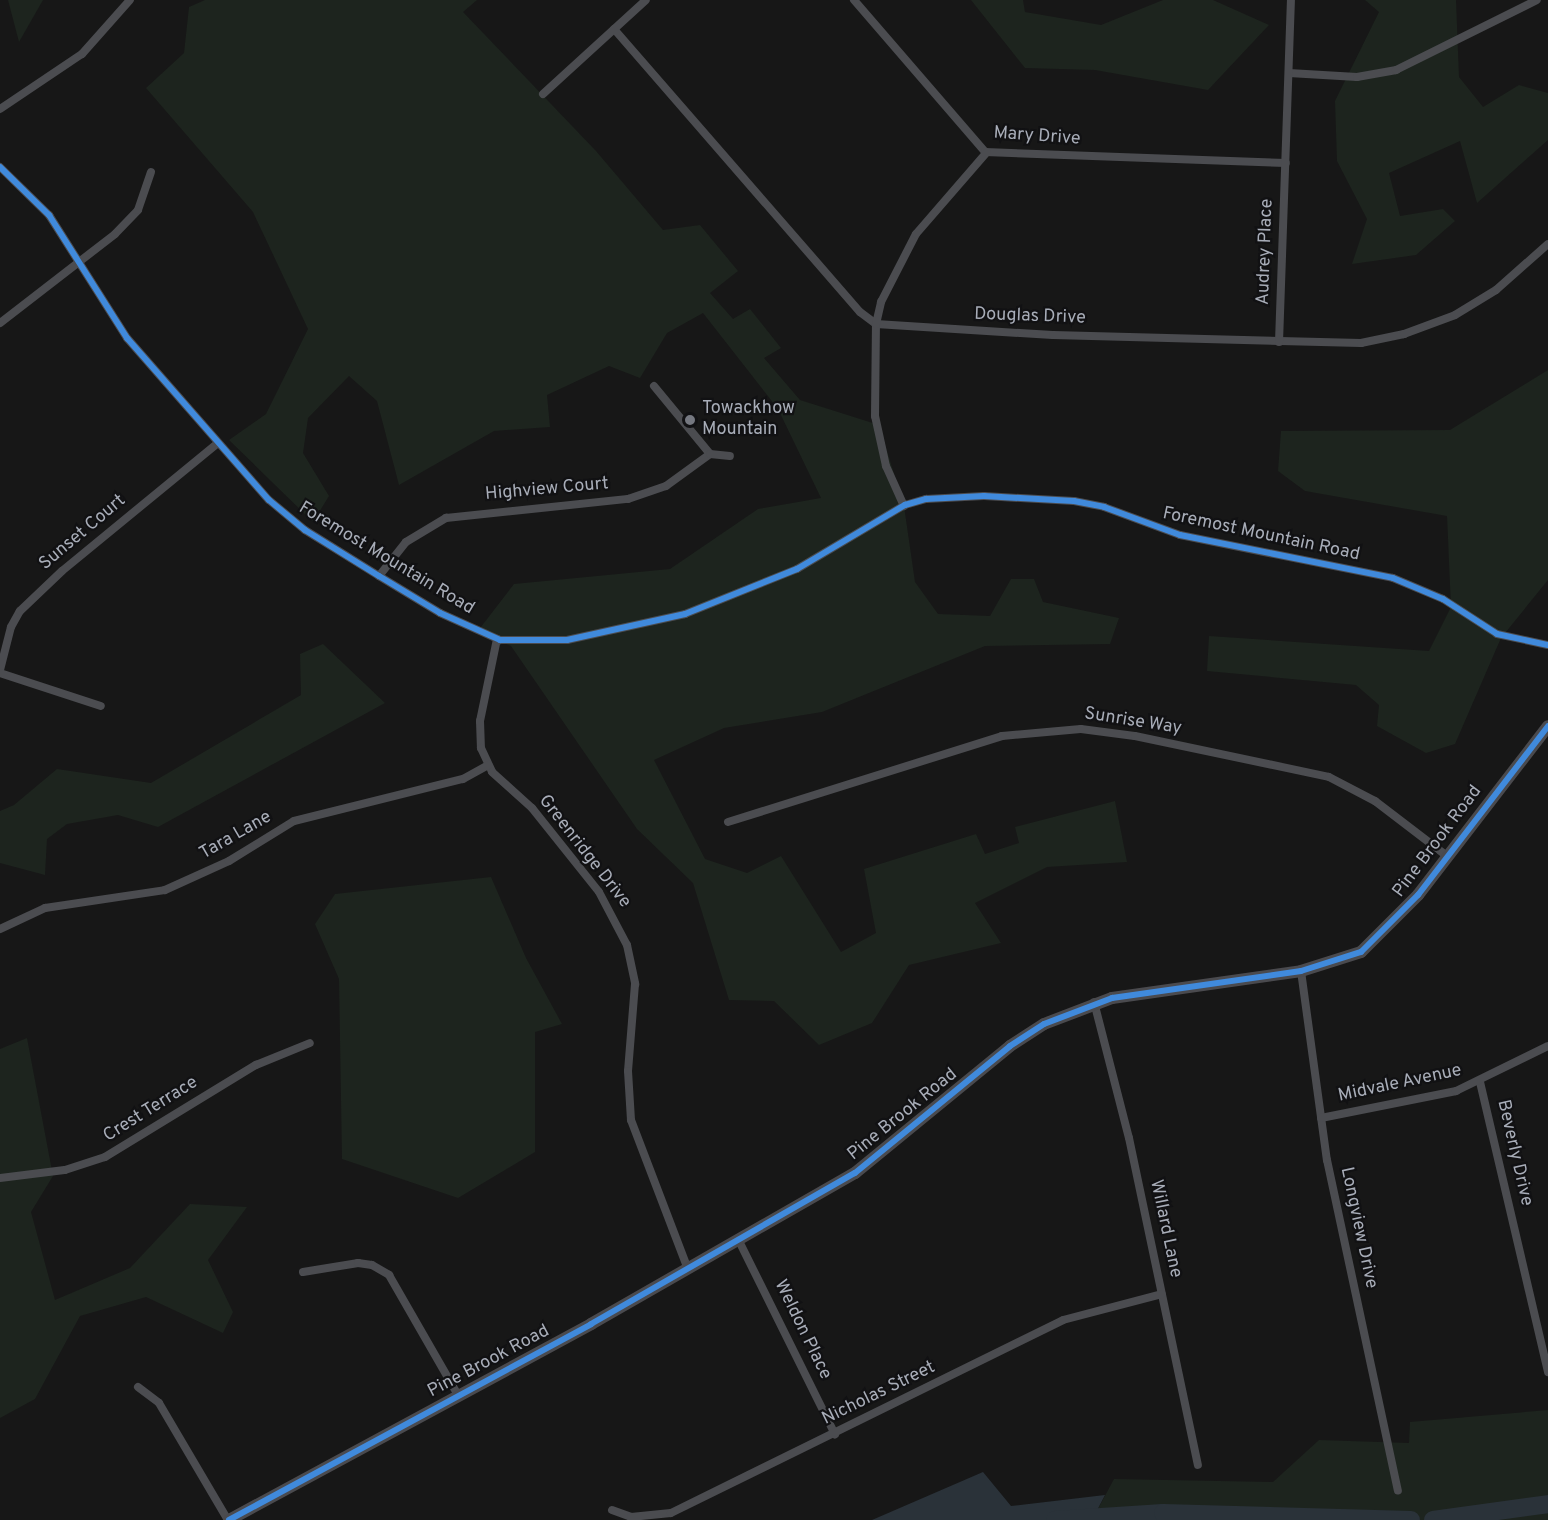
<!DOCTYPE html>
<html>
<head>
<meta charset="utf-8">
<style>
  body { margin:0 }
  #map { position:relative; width:1548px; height:1520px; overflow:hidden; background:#171717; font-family:Overpass,sans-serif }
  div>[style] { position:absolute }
  .green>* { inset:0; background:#1d241e }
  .water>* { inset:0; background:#2a3239 }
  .river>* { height:18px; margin:-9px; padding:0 9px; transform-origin:9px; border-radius:9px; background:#2a3239 }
  .street>* { height:8px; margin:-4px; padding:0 4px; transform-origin:4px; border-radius:4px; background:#4b4c50 }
  .secondary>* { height:12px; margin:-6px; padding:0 6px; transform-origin:6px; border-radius:6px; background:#4a4a4e }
  .cycleway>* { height:6px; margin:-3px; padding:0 3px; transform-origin:3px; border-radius:3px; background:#408adc }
  .dots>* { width:16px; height:16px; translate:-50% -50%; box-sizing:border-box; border:3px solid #111113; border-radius:50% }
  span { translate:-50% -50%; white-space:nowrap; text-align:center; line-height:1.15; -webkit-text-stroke:4.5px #111113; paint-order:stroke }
  .street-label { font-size:18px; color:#a8adb8 }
  .poi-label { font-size:18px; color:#a8adb8 }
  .left { translate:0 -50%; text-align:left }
</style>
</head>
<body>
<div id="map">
  <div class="green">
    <i style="clip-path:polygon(8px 0,43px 0,19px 42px)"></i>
    <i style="clip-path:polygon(205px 0,477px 0,463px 12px,596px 151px,663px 230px,700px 225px,738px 271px,710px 293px,733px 319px,750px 309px,781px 348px,764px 358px,800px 400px,879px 425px,904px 506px,915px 582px,938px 614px,990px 616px,1011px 579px,1034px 579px,1043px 602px,1119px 618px,1110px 644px,985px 646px,822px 712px,724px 728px,654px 760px,705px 859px,747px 873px,781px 856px,841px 952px,876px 933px,864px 869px,976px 834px,985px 854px,1019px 843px,1015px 827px,1115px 801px,1127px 862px,1047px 867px,975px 903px,1001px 943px,909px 965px,872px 1023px,819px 1045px,774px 1001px,729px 1000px,693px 883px,637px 829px,511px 646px,477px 632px,514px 584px,670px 569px,758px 509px,821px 498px,778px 409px,703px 313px,667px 333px,640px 378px,609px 366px,547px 395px,550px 427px,494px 431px,399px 485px,377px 401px,349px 376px,308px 418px,303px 453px,329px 496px,313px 522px,229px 440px,266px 414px,308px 329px,253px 212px,146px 88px,184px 53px,189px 7px)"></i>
    <i style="clip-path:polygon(971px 0,1023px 0,1025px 12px,1101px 25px,1163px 0,1213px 0,1269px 25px,1208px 90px,1095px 70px,1025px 68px)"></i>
    <i style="clip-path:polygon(1365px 0,1456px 0,1459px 77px,1483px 107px,1519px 85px,1548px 93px,1548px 140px,1477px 203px,1460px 141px,1389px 173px,1400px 216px,1443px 209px,1455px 221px,1416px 255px,1352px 264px,1367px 219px,1337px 161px,1335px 101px,1379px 12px)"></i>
    <i style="clip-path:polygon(1548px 370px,1548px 580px,1501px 638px,1455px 744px,1426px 753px,1377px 726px,1379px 705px,1356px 685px,1207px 671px,1209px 636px,1429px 651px,1451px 607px,1447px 516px,1305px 491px,1278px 471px,1281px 431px,1450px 430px)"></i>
    <i style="clip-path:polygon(323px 644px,385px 703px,158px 827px,118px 815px,67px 824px,47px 839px,45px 875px,0 863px,0 811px,14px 805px,57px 769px,151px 783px,301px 695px,300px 654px)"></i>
    <i style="clip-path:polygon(491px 877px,526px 958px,562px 1024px,535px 1032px,535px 1152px,458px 1198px,342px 1159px,339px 979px,315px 924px,335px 894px)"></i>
    <i style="clip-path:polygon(27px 1038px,53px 1176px,31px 1212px,55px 1300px,130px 1268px,190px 1204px,247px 1207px,208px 1260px,233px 1312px,223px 1333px,146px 1297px,80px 1316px,35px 1399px,0 1418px,0 1049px)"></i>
    <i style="clip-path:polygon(1548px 1410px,1548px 1520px,1092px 1520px,1114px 1479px,1273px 1482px,1319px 1440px,1409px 1443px,1410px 1422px)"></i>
  </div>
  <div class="water">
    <i style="clip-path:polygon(983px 1472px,1011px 1506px,1105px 1495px,1092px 1520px,872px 1520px)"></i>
  </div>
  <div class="river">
    <i style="left:1055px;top:1520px;width:108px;rotate:-3.7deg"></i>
    <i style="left:1163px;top:1513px;width:248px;rotate:1.6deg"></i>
    <i style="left:1433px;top:1520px;width:116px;rotate:-7.9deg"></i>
  </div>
  <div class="street">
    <i style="left:854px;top:0;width:201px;rotate:49.2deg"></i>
    <i style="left:985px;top:152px;width:301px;rotate:2.1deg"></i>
    <i style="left:614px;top:29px;width:375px;rotate:49deg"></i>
    <i style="left:860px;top:312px;width:20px;rotate:37deg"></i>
    <i style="left:876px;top:324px;width:177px;rotate:3.6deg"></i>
    <i style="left:1053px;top:335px;width:308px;rotate:1.5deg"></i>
    <i style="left:1361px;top:343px;width:44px;rotate:-11.8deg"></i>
    <i style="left:1404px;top:334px;width:54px;rotate:-20.4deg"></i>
    <i style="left:1455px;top:315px;width:48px;rotate:-31.4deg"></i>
    <i style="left:1496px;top:290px;width:69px;rotate:-41.5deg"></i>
    <i style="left:1289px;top:73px;width:68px;rotate:3.4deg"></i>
    <i style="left:1357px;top:77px;width:40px;rotate:-10deg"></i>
    <i style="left:1396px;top:70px;width:157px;rotate:-26.4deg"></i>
    <i style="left:543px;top:94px;width:139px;rotate:-42.4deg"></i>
    <i style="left:0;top:109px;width:99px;rotate:-33.9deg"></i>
    <i style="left:82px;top:54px;width:72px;rotate:-48.4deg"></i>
    <i style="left:0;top:167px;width:69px;rotate:44.4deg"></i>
    <i style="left:49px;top:215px;width:146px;rotate:57.6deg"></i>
    <i style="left:127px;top:338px;width:215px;rotate:48.8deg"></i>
    <i style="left:269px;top:500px;width:47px;rotate:39.8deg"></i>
    <i style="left:305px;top:530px;width:87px;rotate:31.9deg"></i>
    <i style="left:379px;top:576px;width:71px;rotate:31.2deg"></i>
    <i style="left:440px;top:613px;width:66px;rotate:24.2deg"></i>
    <i style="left:500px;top:640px;width:67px"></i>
    <i style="left:567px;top:640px;width:121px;rotate:-12.4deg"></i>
    <i style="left:685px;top:614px;width:121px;rotate:-21.9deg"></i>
    <i style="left:797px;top:569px;width:126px;rotate:-30.7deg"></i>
    <i style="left:905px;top:505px;width:22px;rotate:-16deg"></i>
    <i style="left:926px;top:499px;width:58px;rotate:-3deg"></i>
    <i style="left:984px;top:496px;width:90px;rotate:3.2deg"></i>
    <i style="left:1074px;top:501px;width:31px;rotate:11deg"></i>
    <i style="left:1104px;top:507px;width:81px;rotate:20.2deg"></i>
    <i style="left:1180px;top:535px;width:217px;rotate:11.4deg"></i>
    <i style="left:1393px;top:578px;width:54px;rotate:22.8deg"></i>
    <i style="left:1443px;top:599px;width:64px;rotate:32.9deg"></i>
    <i style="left:1497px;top:634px;width:52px;rotate:12.2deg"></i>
    <i style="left:0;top:323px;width:145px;rotate:-37.7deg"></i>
    <i style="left:115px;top:234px;width:33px;rotate:-46deg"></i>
    <i style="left:138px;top:210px;width:40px;rotate:-71.1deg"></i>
    <i style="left:1279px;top:342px;width:342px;rotate:-88deg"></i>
    <i style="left:654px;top:386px;width:88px;rotate:50.5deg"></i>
    <i style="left:904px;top:506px;width:44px;rotate:-114.2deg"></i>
    <i style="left:886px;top:466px;width:51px;rotate:-102.4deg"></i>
    <i style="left:875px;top:416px;width:92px;rotate:-89.4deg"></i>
    <i style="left:876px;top:324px;width:23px;rotate:-77deg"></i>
    <i style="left:881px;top:302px;width:76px;rotate:-62.8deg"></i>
    <i style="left:916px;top:234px;width:108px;rotate:-49.1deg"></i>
    <i style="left:379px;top:576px;width:43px;rotate:-51.5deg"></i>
    <i style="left:406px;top:542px;width:47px;rotate:-31deg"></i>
    <i style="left:446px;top:518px;width:183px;rotate:-6deg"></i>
    <i style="left:628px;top:499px;width:40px;rotate:-18.9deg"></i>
    <i style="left:666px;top:486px;width:54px;rotate:-36deg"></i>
    <i style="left:710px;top:454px;width:20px;rotate:6deg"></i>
    <i style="left:497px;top:639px;width:84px;rotate:101.7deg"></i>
    <i style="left:480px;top:721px;width:27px;rotate:88deg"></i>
    <i style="left:481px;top:748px;width:26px;rotate:65deg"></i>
    <i style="left:492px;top:772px;width:54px;rotate:42deg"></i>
    <i style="left:532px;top:808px;width:107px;rotate:51.4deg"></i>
    <i style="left:599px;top:892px;width:60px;rotate:62.2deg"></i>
    <i style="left:627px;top:945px;width:40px;rotate:78deg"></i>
    <i style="left:635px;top:984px;width:87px;rotate:94.6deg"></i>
    <i style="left:628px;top:1071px;width:49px;rotate:86.5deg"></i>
    <i style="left:631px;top:1120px;width:160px;rotate:69.1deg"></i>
    <i style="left:0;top:670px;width:44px;rotate:-75.7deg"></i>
    <i style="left:11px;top:627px;width:18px;rotate:-61deg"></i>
    <i style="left:20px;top:611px;width:58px;rotate:-43.6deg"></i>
    <i style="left:62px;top:571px;width:202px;rotate:-39.4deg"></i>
    <i style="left:0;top:673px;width:106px;rotate:18.1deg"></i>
    <i style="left:728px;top:822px;width:287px;rotate:-17.4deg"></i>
    <i style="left:1002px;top:736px;width:79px;rotate:-5.1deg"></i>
    <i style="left:1081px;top:729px;width:54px;rotate:7.4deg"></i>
    <i style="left:1135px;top:736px;width:198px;rotate:11.9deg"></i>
    <i style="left:1329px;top:777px;width:52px;rotate:27.6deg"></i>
    <i style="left:1375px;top:801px;width:91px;rotate:37.4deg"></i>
    <i style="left:0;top:929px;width:50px;rotate:-25deg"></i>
    <i style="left:45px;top:908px;width:121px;rotate:-8.5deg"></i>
    <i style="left:165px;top:890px;width:70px;rotate:-24.4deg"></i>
    <i style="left:229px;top:861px;width:76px;rotate:-31.6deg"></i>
    <i style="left:294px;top:821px;width:174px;rotate:-14deg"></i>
    <i style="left:463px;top:779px;width:29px;rotate:-29deg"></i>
    <i style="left:1301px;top:971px;width:191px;rotate:82.2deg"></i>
    <i style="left:1327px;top:1160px;width:338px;rotate:77.9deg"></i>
    <i style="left:1094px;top:1002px;width:140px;rotate:75.6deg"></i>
    <i style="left:1129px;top:1138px;width:334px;rotate:78.1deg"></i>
    <i style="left:1480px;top:1082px;width:298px;rotate:76.8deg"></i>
    <i style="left:1321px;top:1118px;width:138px;rotate:-11.3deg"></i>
    <i style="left:1456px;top:1091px;width:102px;rotate:-26.1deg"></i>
    <i style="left:0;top:1178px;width:65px;rotate:-7deg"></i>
    <i style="left:65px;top:1170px;width:42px;rotate:-18deg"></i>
    <i style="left:105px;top:1157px;width:177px;rotate:-31.4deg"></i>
    <i style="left:256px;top:1065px;width:58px;rotate:-22.2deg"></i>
    <i style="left:739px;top:1241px;width:216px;rotate:63.6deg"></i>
    <i style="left:303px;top:1272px;width:56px;rotate:-9.3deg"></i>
    <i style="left:358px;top:1263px;width:14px;rotate:8deg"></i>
    <i style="left:372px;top:1265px;width:20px;rotate:30deg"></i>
    <i style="left:389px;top:1275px;width:138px;rotate:60.1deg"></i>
    <i style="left:138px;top:1387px;width:26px;rotate:37deg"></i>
    <i style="left:159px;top:1403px;width:136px;rotate:59.5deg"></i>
    <i style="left:612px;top:1510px;width:20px;rotate:20deg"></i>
    <i style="left:631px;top:1517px;width:40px;rotate:-5.7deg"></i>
    <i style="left:671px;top:1513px;width:437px;rotate:-26.2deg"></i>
    <i style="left:1063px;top:1320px;width:102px;rotate:-14.7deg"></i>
  </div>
  <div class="secondary">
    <i style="left:229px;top:1520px;width:412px;rotate:-28.4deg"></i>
    <i style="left:591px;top:1324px;width:304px;rotate:-29.8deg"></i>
    <i style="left:855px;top:1173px;width:200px;rotate:-39.3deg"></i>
    <i style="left:1010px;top:1046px;width:40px;rotate:-32.9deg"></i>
    <i style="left:1044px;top:1024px;width:73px;rotate:-20.9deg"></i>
    <i style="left:1112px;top:998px;width:191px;rotate:-8.1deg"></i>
    <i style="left:1301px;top:971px;width:63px;rotate:-17.6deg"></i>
    <i style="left:1361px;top:952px;width:81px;rotate:-45deg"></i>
    <i style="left:1418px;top:895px;width:213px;rotate:-52.4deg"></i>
  </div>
  <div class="cycleway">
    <i style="left:0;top:167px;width:69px;rotate:44.4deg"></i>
    <i style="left:49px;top:215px;width:146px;rotate:57.6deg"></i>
    <i style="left:127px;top:338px;width:215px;rotate:48.8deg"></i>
    <i style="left:269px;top:500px;width:47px;rotate:39.8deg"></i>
    <i style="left:305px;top:530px;width:87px;rotate:31.9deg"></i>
    <i style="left:379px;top:576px;width:71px;rotate:31.2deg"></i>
    <i style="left:440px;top:613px;width:66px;rotate:24.2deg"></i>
    <i style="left:500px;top:640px;width:67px"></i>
    <i style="left:567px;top:640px;width:121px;rotate:-12.4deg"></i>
    <i style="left:685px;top:614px;width:121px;rotate:-21.9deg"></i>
    <i style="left:797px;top:569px;width:126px;rotate:-30.7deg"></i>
    <i style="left:905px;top:505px;width:22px;rotate:-16deg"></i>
    <i style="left:926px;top:499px;width:58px;rotate:-3deg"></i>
    <i style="left:984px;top:496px;width:90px;rotate:3.2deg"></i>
    <i style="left:1074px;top:501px;width:31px;rotate:11deg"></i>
    <i style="left:1104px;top:507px;width:81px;rotate:20.2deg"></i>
    <i style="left:1180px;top:535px;width:217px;rotate:11.4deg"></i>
    <i style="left:1393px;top:578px;width:54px;rotate:22.8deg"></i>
    <i style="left:1443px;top:599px;width:64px;rotate:32.9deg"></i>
    <i style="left:1497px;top:634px;width:52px;rotate:12.2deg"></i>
    <i style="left:229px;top:1520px;width:412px;rotate:-28.4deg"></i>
    <i style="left:591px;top:1324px;width:304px;rotate:-29.8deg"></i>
    <i style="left:855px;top:1173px;width:200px;rotate:-39.3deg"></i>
    <i style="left:1010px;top:1046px;width:40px;rotate:-32.9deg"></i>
    <i style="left:1044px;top:1024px;width:73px;rotate:-20.9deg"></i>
    <i style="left:1112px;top:998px;width:191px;rotate:-8.1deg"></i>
    <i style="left:1301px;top:971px;width:63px;rotate:-17.6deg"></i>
    <i style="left:1361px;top:952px;width:81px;rotate:-45deg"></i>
    <i style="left:1418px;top:895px;width:213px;rotate:-52.4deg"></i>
  </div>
  <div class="dots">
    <i style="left:690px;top:420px;background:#757880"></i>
  </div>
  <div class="street-label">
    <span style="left:1037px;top:137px;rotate:4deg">Mary Drive</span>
    <span style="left:1266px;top:252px;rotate:-88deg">Audrey Place</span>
    <span style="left:1030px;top:317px;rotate:2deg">Douglas Drive</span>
    <span style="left:547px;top:490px;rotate:-5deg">Highview Court</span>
    <span style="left:83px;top:533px;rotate:-40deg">Sunset Court</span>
    <span style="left:1261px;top:535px;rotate:12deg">Foremost Mountain Road</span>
    <span style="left:386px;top:559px;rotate:31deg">Foremost Mountain Road</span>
    <span style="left:1133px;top:722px;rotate:9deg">Sunrise Way</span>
    <span style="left:236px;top:836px;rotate:-30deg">Tara Lane</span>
    <span style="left:1438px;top:842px;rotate:-53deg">Pine Brook Road</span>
    <span style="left:584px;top:852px;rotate:52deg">Greenridge Drive</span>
    <span style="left:1400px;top:1084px;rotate:-12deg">Midvale Avenue</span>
    <span style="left:151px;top:1110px;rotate:-32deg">Crest Terrace</span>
    <span style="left:903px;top:1115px;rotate:-39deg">Pine Brook Road</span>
    <span style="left:1514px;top:1153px;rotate:77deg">Beverly Drive</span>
    <span style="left:1358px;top:1228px;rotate:78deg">Longview Drive</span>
    <span style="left:1165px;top:1229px;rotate:78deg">Willard Lane</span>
    <span style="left:802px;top:1330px;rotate:64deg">Weldon Place</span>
    <span style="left:489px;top:1362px;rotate:-28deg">Pine Brook Road</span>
    <span style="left:879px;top:1394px;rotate:-26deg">Nicholas Street</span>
  </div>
  <div class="poi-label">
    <span class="left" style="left:702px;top:420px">Towackhow<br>Mountain</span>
  </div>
</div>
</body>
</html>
